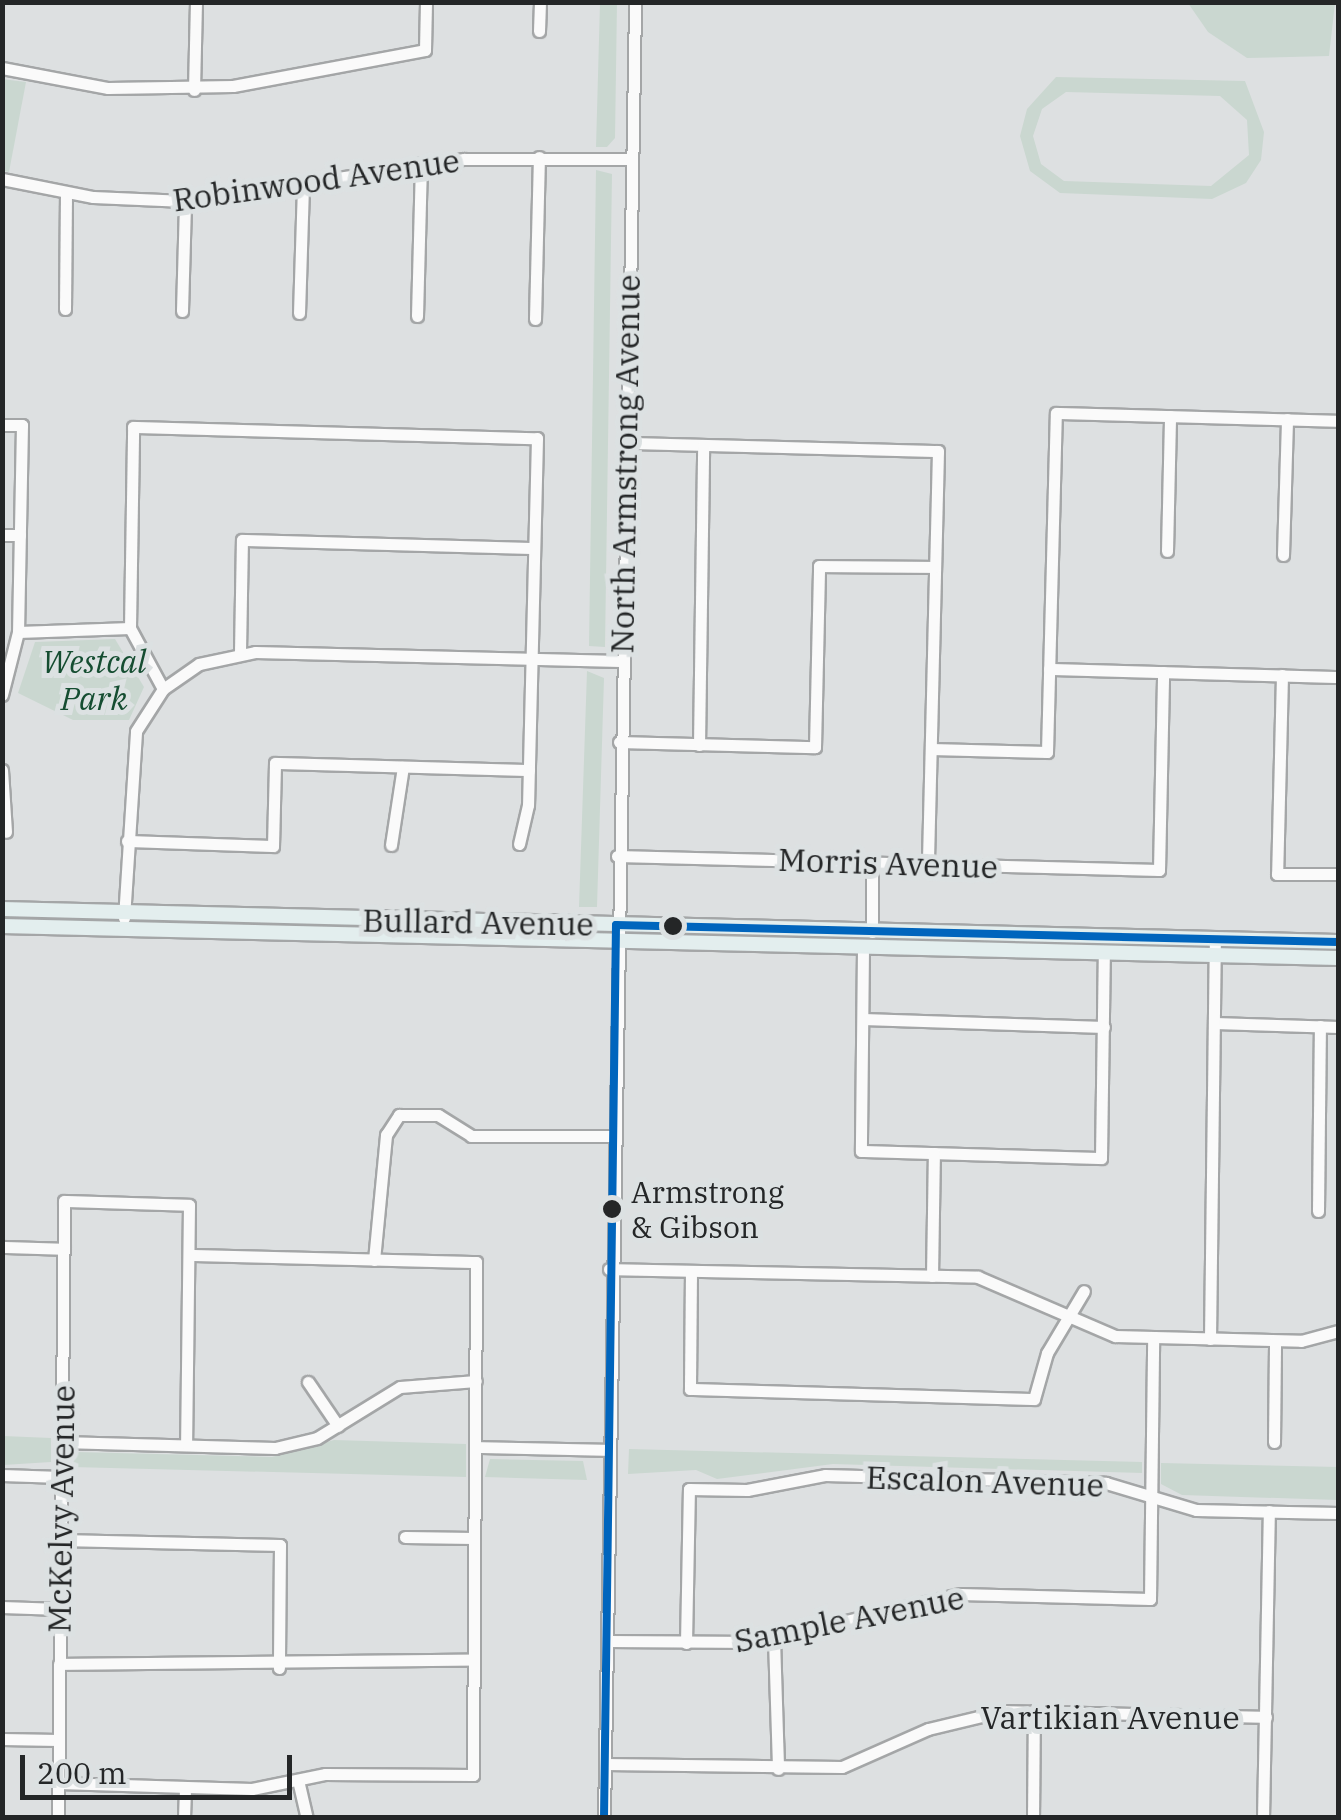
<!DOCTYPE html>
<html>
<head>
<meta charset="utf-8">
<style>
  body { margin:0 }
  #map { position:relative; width:1341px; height:1820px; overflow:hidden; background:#dde0e1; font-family:"IBM Plex Serif",serif }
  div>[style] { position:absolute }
  .green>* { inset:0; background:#cad7d0 }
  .roads { filter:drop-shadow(2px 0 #a4a6a7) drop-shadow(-2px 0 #a4a6a7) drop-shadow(0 2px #a4a6a7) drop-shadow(0 -2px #a4a6a7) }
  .minor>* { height:11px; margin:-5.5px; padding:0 5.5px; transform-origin:5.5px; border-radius:5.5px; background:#fafafa }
  .major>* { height:14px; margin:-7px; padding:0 7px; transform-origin:7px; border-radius:7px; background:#e3eeee }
  .bus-1>* { height:8px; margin:-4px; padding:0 4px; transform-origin:4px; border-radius:4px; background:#0065bd }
  .dots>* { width:28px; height:28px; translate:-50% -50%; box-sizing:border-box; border:5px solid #dce1e2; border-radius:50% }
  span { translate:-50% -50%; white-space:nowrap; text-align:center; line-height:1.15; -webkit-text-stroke:10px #dce1e2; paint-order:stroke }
  .bus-label { font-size:30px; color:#242627 }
  .left { translate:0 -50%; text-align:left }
  .street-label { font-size:32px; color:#242627 }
  .park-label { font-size:32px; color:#154d31; font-style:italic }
  .frame { position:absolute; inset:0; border:5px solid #242627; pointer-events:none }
  .scale { position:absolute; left:20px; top:1755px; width:272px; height:45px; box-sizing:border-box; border:5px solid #242627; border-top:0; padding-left:12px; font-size:30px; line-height:35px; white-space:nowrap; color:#242627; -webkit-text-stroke:8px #dce1e2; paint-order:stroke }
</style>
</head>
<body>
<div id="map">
  <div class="green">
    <i style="clip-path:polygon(600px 3px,617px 3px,615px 138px,607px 147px,596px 147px)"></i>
    <i style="clip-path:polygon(1188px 3px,1335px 3px,1329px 56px,1247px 58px,1208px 32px)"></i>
    <i style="clip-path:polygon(evenodd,1056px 77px,1245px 81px,1264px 132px,1261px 160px,1246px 183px,1212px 199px,1060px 193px,1030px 171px,1020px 136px,1027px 109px,1056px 77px,1066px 92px,1220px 96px,1247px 120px,1249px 155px,1211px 186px,1064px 181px,1041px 164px,1033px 136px,1042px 109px,1066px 92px)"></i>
    <i style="clip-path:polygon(2px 79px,26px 82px,9px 172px,3px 171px)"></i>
    <i style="clip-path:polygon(596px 170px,612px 174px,605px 647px,589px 646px)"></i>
    <i style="clip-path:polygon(115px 639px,144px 687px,129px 720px,73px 720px,18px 693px,35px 642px)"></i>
    <i style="clip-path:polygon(587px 671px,604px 678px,597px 907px,579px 907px)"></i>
    <i style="clip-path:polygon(3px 1436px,51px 1438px,51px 1462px,3px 1465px)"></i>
    <i style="clip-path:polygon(334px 1440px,466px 1444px,466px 1477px,72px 1467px,76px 1452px,272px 1457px)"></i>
    <i style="clip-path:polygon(629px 1449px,1142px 1462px,1142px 1473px,833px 1464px,717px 1479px,696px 1470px,628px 1474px)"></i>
    <i style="clip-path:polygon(490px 1459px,583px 1461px,587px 1480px,485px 1477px)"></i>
    <i style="clip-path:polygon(1161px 1463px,1338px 1467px,1338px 1500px,1182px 1495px,1161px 1484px)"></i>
  </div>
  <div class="roads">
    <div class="minor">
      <i style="left:539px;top:31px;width:29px;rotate:-88deg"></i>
      <i style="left:2px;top:68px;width:108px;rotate:10.7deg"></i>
      <i style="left:108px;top:88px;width:125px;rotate:-0.9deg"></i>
      <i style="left:233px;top:86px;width:195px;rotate:-10.6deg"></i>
      <i style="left:425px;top:50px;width:48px;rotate:-88.8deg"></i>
      <i style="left:194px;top:90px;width:88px;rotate:-88.7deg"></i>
      <i style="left:2px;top:179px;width:93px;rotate:11.2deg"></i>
      <i style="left:93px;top:197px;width:92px;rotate:2.5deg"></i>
      <i style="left:185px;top:201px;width:282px;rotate:-8.6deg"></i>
      <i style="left:464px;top:159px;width:168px"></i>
      <i style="left:65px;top:309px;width:116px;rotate:-89.5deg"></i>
      <i style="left:182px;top:311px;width:110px;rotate:-88.4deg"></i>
      <i style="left:299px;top:313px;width:128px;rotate:-88.2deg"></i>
      <i style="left:417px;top:316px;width:153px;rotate:-88.5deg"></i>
      <i style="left:535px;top:319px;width:162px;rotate:-88.6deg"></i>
      <i style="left:2px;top:425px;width:20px"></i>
      <i style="left:22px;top:425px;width:207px;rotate:91.1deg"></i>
      <i style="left:18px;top:632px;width:65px;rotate:104.3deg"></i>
      <i style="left:628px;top:443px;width:310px;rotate:1.5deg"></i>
      <i style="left:938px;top:451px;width:414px;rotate:91.4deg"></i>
      <i style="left:2px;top:535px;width:18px"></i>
      <i style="left:1167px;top:551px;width:135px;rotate:-88.7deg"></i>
      <i style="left:1283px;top:555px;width:136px;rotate:-88.3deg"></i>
      <i style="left:18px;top:632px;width:112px;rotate:-2deg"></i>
      <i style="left:240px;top:652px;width:112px;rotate:-89deg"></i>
      <i style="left:242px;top:540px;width:292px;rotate:1.6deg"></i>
      <i style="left:1049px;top:669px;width:289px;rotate:1.6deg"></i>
      <i style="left:1282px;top:675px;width:199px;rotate:91.4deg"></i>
      <i style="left:1277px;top:874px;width:61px"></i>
      <i style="left:163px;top:689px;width:69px;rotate:-118.4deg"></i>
      <i style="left:130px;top:628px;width:201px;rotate:-89.1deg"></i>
      <i style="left:133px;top:427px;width:404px;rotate:1.6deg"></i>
      <i style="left:537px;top:438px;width:367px;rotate:91.4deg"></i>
      <i style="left:528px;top:805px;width:40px;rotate:103deg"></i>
      <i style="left:619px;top:742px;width:196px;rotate:1.5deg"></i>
      <i style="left:815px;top:747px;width:181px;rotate:-88.7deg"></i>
      <i style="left:819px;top:566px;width:116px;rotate:0.5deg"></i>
      <i style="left:699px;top:745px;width:300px;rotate:-89.2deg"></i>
      <i style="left:931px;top:749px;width:116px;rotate:1.5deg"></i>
      <i style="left:1047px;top:752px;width:339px;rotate:-88.5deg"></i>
      <i style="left:1056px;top:413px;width:282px;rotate:1.6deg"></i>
      <i style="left:2px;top:770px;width:62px;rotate:86.3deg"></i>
      <i style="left:127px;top:841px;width:146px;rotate:2deg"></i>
      <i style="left:273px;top:846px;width:83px;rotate:-88.6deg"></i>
      <i style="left:275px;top:763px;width:254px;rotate:1.6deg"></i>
      <i style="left:391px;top:845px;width:79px;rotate:-81.3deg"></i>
      <i style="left:617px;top:856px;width:542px;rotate:1.48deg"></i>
      <i style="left:1159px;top:870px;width:198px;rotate:-88.8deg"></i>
      <i style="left:124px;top:918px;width:187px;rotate:-86.3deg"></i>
      <i style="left:136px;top:731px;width:50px;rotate:-57.3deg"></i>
      <i style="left:163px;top:689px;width:44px;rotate:-34.8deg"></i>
      <i style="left:199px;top:664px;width:57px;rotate:-12.1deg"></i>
      <i style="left:255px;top:652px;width:365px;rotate:1.4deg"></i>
      <i style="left:872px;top:932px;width:69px;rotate:-90deg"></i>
      <i style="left:863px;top:949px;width:202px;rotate:90.6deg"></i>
      <i style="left:861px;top:1151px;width:240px;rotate:1.7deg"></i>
      <i style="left:1101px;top:1158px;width:203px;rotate:-89.2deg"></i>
      <i style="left:863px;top:1019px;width:241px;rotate:1.9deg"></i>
      <i style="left:1215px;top:1023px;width:123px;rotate:1.9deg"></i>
      <i style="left:1318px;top:1211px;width:185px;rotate:-89.4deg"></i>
      <i style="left:2px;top:1247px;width:62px;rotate:1.8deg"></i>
      <i style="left:374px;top:1260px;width:126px;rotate:-84.5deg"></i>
      <i style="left:386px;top:1135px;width:24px;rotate:-57deg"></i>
      <i style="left:399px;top:1115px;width:39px"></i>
      <i style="left:438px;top:1115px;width:39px;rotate:32deg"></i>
      <i style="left:471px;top:1136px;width:140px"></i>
      <i style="left:609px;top:1269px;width:369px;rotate:1.2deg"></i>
      <i style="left:978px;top:1277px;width:149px;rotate:23.3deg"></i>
      <i style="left:1115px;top:1336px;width:186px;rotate:1.5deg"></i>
      <i style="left:1301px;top:1341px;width:38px;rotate:-15deg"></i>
      <i style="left:691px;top:1271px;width:118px;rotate:90.5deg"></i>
      <i style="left:690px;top:1389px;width:344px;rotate:1.7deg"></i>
      <i style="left:1034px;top:1399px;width:48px;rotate:-74.2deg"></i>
      <i style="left:1047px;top:1353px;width:72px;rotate:-59.2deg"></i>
      <i style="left:932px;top:1276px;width:123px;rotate:-89.1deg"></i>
      <i style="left:1210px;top:1339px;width:398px;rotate:-89.3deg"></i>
      <i style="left:308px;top:1382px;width:53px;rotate:55.7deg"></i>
      <i style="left:62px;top:1442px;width:213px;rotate:1.6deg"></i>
      <i style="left:275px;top:1448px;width:43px;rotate:-13.4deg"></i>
      <i style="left:317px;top:1438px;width:97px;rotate:-31.6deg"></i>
      <i style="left:400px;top:1387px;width:76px;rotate:-4.5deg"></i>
      <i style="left:1274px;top:1442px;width:101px;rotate:-89.4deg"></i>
      <i style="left:476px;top:1447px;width:132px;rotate:1.3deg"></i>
      <i style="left:2px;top:1475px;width:59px;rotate:1.9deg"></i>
      <i style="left:405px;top:1537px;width:68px;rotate:0.8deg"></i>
      <i style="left:61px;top:1540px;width:219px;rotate:1.3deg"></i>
      <i style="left:280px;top:1545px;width:123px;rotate:90.5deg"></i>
      <i style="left:2px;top:1607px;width:58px;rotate:2deg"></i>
      <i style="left:774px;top:1639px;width:130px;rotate:88.2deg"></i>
      <i style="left:608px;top:1641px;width:149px;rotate:0.4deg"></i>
      <i style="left:757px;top:1642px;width:209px;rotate:-13.3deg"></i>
      <i style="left:960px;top:1594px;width:190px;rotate:1.5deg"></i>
      <i style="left:1150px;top:1599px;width:262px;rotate:-89.3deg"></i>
      <i style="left:686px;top:1643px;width:154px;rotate:-88.9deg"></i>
      <i style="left:689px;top:1489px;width:58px;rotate:1deg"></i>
      <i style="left:747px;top:1490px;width:79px;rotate:-10.9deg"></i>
      <i style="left:825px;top:1475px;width:281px;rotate:1.6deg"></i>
      <i style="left:1106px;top:1483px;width:94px;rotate:16.7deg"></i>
      <i style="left:1196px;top:1510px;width:142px;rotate:1.2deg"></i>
      <i style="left:59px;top:1664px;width:413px;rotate:-0.6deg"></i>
      <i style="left:2px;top:1739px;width:56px;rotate:1deg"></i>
      <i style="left:605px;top:1764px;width:237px;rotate:0.7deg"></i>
      <i style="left:842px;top:1767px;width:94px;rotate:-23.8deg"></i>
      <i style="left:928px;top:1729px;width:77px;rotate:-13.5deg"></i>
      <i style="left:1003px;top:1711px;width:263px;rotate:1.3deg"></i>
      <i style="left:298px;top:1780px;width:39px;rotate:77deg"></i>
      <i style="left:58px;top:1783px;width:194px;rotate:1.8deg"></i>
      <i style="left:252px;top:1789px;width:75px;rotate:-11.6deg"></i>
      <i style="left:325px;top:1774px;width:148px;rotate:0.4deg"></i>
      <i style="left:473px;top:1775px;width:513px;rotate:-89.66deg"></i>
      <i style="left:476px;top:1262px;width:287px;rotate:-178.6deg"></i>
      <i style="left:58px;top:1818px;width:617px;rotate:-89.44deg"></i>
      <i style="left:64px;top:1201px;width:125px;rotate:1.8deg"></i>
      <i style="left:189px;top:1205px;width:239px;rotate:90.7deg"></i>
      <i style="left:184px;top:1818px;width:31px;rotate:-88deg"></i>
      <i style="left:604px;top:1818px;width:1816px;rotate:-89.02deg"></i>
      <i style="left:1033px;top:1818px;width:107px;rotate:-89.5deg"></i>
      <i style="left:1263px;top:1818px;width:307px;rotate:-88.9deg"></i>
    </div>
    <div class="major">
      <i style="left:2px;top:909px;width:1336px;rotate:1.41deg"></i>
      <i style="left:2px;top:926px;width:1336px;rotate:1.37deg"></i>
    </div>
  </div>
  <div class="bus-1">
    <i style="left:604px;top:1818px;width:893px;rotate:-89.23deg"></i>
    <i style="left:616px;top:925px;width:722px;rotate:1.35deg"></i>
  </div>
  <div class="dots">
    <i style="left:673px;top:926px;background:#242627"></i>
    <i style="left:612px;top:1209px;background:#242627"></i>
  </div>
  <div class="bus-label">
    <span class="left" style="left:631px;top:1209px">Armstrong<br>&amp; Gibson</span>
  </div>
  <div class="street-label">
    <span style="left:316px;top:180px;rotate:-8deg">Robinwood Avenue</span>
    <span style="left:625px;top:464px;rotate:-89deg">North Armstrong Avenue</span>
    <span style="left:888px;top:863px;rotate:2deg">Morris Avenue</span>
    <span style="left:478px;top:922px;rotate:1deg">Bullard Avenue</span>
    <span style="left:985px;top:1481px;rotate:2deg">Escalon Avenue</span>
    <span style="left:61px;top:1509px;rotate:-89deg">McKelvy Avenue</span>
    <span style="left:849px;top:1619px;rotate:-11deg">Sample Avenue</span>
    <span style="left:1110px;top:1717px">Vartikian Avenue</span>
  </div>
  <div class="park-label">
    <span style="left:94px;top:680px">Westcal<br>Park</span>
  </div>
  <div class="frame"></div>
  <div class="scale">200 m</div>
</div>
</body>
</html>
